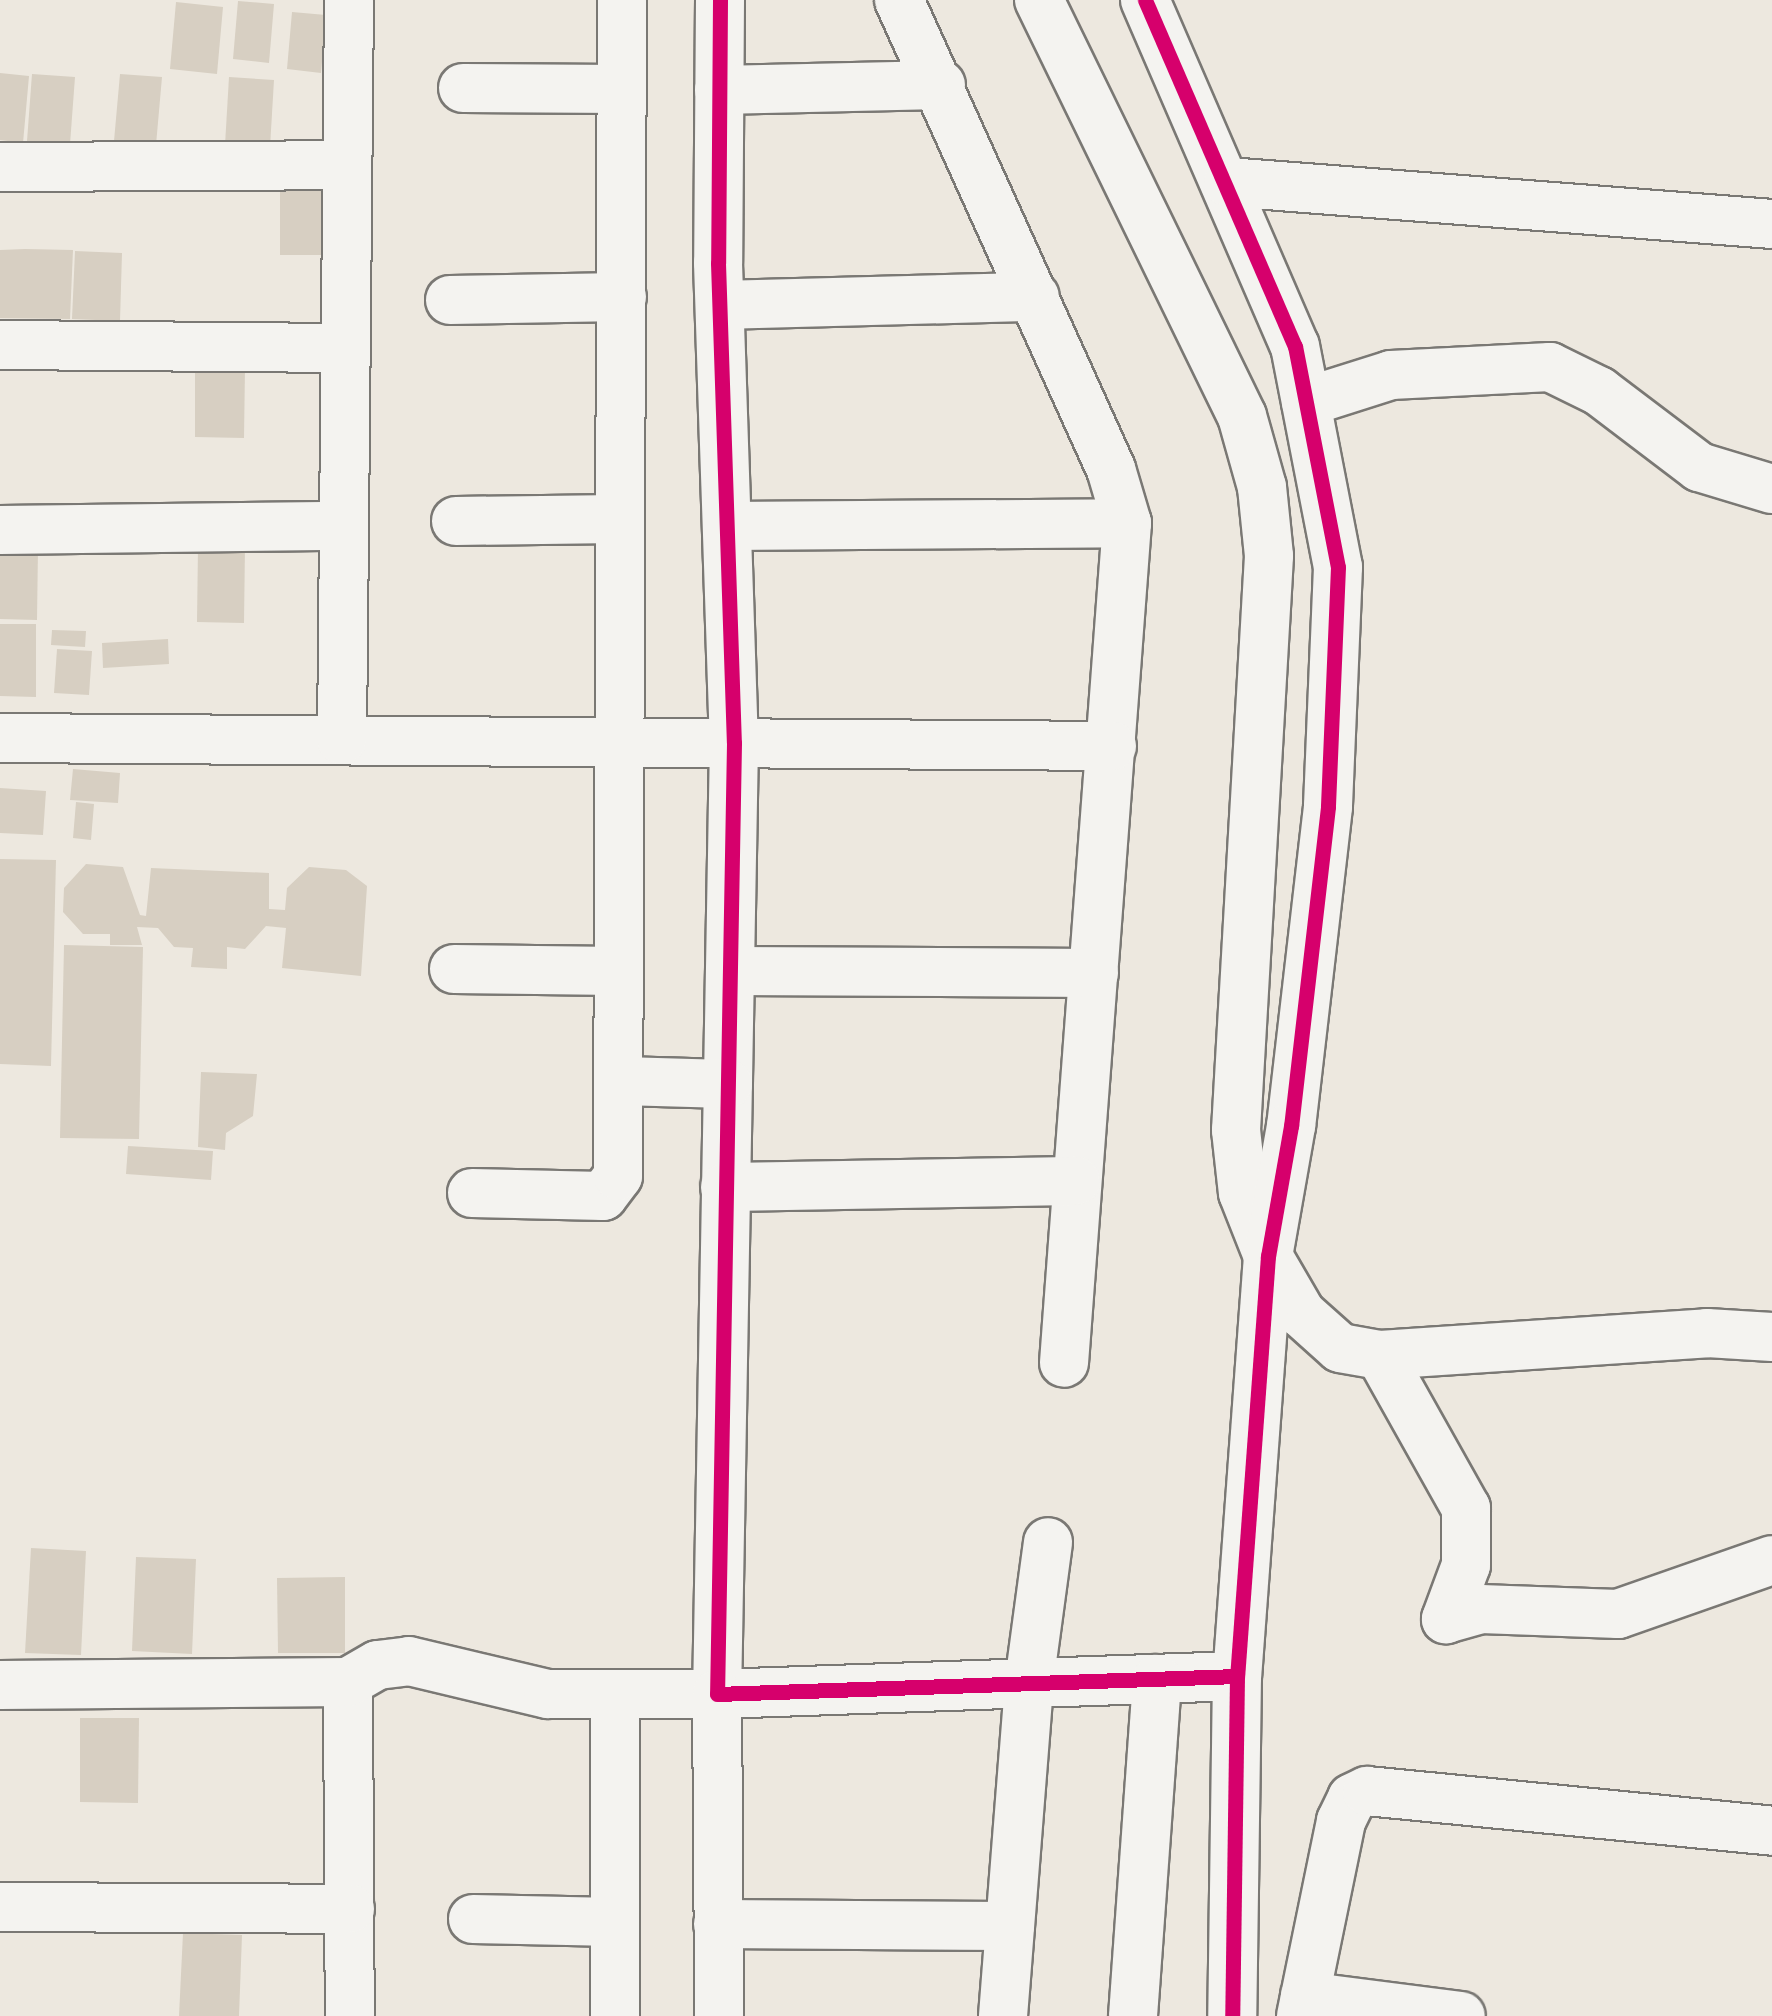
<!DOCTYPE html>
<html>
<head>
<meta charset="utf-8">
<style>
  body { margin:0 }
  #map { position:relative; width:1772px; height:2016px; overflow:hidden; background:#ede8df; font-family:"Patrick Hand",sans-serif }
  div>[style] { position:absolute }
  .building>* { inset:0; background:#d7cfc2 }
  .roads { filter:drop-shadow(2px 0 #7a7874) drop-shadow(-2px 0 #7a7874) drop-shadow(0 2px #7a7874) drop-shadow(0 -2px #7a7874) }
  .minor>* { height:48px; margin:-24px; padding:0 24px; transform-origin:24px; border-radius:24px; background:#f4f3f0 }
  .cycleway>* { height:15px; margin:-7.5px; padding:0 7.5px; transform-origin:7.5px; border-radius:7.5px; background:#d6006c }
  span { translate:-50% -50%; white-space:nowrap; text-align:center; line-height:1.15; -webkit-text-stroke:10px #f6f6f2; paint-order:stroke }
</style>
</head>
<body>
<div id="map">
  <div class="building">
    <i style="clip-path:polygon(238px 1px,274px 4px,269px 63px,233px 59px)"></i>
    <i style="clip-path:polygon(176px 2px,223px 7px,217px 74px,170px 69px)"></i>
    <i style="clip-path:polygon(292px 12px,326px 15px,321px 73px,287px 69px)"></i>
    <i style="clip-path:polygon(0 73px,29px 76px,23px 143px,0 140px)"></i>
    <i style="clip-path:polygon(32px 74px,75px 77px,70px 144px,27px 141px)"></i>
    <i style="clip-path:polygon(120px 74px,162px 77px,156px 145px,114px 141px)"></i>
    <i style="clip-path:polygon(229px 77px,274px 80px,270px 147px,225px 145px)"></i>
    <i style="clip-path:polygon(280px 185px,324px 185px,324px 255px,280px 255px)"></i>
    <i style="clip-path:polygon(25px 249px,73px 250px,70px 319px,0 318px,0 250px)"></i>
    <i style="clip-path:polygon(75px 251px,122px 253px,120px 321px,72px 319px)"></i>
    <i style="clip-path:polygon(195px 368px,245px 368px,244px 438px,195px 437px)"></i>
    <i style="clip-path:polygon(198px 546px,245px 546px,244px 623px,197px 622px)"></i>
    <i style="clip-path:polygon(0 547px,38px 548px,37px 620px,0 619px)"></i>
    <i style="clip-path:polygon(0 624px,36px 624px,36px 697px,0 696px)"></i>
    <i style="clip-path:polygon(52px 630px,86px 631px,85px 647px,51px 645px)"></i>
    <i style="clip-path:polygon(168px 639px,169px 664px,103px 668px,102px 643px)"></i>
    <i style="clip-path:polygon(57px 649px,92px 651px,89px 695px,54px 693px)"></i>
    <i style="clip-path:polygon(73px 769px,120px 773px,118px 803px,70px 800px)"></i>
    <i style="clip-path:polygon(0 788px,46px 791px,43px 835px,0 833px)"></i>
    <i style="clip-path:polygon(76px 802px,94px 804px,91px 840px,73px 838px)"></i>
    <i style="clip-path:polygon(0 859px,56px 860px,51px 1066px,0 1064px)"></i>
    <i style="clip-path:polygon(86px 864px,123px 867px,140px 915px,146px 916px,151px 868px,269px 873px,269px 909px,285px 910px,287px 888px,309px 867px,346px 870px,367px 886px,361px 976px,282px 968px,286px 928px,266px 926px,245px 949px,227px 947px,227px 969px,191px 967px,193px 948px,174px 947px,158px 928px,137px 927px,142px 945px,110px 945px,110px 934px,83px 934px,63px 912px,64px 888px)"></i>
    <i style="clip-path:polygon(64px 945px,143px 947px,139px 1139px,60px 1138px)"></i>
    <i style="clip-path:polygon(201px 1072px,257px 1074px,253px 1116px,226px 1133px,225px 1150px,198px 1147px)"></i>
    <i style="clip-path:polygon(128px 1146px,213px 1151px,211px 1180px,126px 1174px)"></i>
    <i style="clip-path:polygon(31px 1548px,86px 1551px,81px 1655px,25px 1653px)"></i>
    <i style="clip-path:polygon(136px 1557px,196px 1559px,192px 1654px,132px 1651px)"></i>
    <i style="clip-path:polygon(345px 1577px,345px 1653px,278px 1653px,277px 1578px)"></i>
    <i style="clip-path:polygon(80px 1718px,139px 1718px,138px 1803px,80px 1802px)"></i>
    <i style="clip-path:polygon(183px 1933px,242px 1935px,239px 2016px,179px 2016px)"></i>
  </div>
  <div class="roads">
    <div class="minor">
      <i style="left:720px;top:0;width:263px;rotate:90.4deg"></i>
      <i style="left:718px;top:263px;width:480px;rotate:88.1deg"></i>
      <i style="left:734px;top:743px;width:951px;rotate:91.02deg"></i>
      <i style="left:717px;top:1694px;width:520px;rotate:-1.98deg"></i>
      <i style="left:899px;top:0;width:515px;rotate:65.68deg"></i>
      <i style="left:1111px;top:469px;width:56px;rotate:73.5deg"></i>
      <i style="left:1127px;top:523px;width:842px;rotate:94.29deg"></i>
      <i style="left:1039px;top:0;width:463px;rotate:64deg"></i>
      <i style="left:1242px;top:416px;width:74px;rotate:74.3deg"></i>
      <i style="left:1262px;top:487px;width:69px;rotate:84.2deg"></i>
      <i style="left:1269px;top:556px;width:575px;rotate:93.29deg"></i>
      <i style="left:1236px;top:1130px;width:63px;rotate:83.7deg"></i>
      <i style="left:1243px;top:1193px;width:68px;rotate:68.4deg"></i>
      <i style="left:1268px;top:1256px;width:66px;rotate:59.9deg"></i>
      <i style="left:1301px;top:1313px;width:52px;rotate:41.9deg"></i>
      <i style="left:1340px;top:1348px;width:41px;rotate:9.9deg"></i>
      <i style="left:1380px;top:1355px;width:328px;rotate:-3.8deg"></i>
      <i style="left:1707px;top:1333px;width:65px;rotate:3.5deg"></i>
      <i style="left:1145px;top:0;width:377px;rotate:66.6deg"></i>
      <i style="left:1295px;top:346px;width:225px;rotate:79deg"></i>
      <i style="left:1338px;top:567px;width:240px;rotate:92.4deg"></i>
      <i style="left:1328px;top:807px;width:321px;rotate:96.6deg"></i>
      <i style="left:1291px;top:1126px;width:132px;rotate:100deg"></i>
      <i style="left:1268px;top:1256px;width:421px;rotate:94.2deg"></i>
      <i style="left:1237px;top:1676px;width:340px;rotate:90.8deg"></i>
      <i style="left:463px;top:88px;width:158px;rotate:0.4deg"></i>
      <i style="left:719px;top:90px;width:222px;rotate:-1.3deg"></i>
      <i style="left:0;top:167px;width:346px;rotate:-0.3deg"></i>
      <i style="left:1228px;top:182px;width:546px;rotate:4.41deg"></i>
      <i style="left:450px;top:300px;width:172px;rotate:-1deg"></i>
      <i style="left:720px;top:305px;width:315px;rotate:-1.5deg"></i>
      <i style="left:0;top:345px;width:346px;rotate:0.5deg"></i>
      <i style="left:1306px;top:402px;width:89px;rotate:-17.6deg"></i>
      <i style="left:1391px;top:375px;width:159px;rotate:-2.9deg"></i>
      <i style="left:1550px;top:367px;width:55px;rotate:26.1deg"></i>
      <i style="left:1599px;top:391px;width:126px;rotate:37.2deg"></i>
      <i style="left:1699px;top:467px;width:76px;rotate:16.8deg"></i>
      <i style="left:456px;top:521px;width:162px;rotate:-0.7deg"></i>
      <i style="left:727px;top:526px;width:400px;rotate:-0.4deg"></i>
      <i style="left:0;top:530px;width:343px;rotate:-0.7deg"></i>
      <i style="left:0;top:738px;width:1112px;rotate:0.41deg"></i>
      <i style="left:342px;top:740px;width:740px;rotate:-89.46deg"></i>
      <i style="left:454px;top:969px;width:164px;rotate:0.7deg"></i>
      <i style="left:731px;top:971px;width:363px;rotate:0.3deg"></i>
      <i style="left:620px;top:1081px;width:108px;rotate:1.6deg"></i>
      <i style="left:725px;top:1187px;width:351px;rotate:-1deg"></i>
      <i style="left:472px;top:1193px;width:131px;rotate:1.3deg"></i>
      <i style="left:603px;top:1196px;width:25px;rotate:-53deg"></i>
      <i style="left:618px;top:1176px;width:1176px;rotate:-89.81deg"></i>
      <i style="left:1380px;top:1355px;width:176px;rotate:60.7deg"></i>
      <i style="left:1466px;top:1508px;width:57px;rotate:90deg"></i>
      <i style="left:1466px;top:1565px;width:58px;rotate:110.3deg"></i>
      <i style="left:1446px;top:1619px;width:36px;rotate:-16deg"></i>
      <i style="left:1481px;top:1609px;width:137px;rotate:2.1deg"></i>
      <i style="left:1618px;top:1614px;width:163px;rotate:-19.3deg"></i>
      <i style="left:348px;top:1682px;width:334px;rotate:89.7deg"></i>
      <i style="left:0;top:1685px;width:348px;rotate:-0.5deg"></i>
      <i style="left:348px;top:1682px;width:34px;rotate:-30deg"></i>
      <i style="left:378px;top:1665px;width:31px;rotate:-7deg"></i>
      <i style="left:409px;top:1661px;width:143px;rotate:13.4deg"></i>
      <i style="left:548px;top:1694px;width:169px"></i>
      <i style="left:717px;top:1694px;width:322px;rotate:89.6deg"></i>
      <i style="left:615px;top:1695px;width:321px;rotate:90deg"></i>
      <i style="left:0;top:1907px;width:350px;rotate:0.3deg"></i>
      <i style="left:473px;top:1919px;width:142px;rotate:1.2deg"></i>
      <i style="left:718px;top:1924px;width:292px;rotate:0.4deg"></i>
      <i style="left:1305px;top:1996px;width:157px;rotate:7.3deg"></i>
      <i style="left:1003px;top:2016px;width:334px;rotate:-85.5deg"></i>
      <i style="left:1029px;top:1683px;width:142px;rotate:-82.3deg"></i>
      <i style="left:1133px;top:2016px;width:338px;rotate:-85.9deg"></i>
      <i style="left:1301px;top:2016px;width:199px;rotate:-78.4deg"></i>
      <i style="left:1341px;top:1821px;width:25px;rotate:-64deg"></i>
      <i style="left:1352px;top:1798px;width:17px;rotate:-25deg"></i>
      <i style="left:1367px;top:1791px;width:407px;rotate:5.6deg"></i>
    </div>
  </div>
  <div class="cycleway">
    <i style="left:720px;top:0;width:263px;rotate:90.4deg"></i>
    <i style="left:718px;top:263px;width:480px;rotate:88.1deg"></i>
    <i style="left:734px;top:743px;width:951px;rotate:91.02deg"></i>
    <i style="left:717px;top:1694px;width:520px;rotate:-1.98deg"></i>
    <i style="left:1145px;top:0;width:377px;rotate:66.6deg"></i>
    <i style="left:1295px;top:346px;width:225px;rotate:79deg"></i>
    <i style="left:1338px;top:567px;width:240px;rotate:92.4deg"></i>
    <i style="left:1328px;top:807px;width:321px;rotate:96.6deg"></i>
    <i style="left:1291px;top:1126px;width:132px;rotate:100deg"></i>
    <i style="left:1268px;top:1256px;width:421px;rotate:94.2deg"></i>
    <i style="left:1237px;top:1676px;width:340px;rotate:90.8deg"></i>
  </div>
</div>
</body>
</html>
